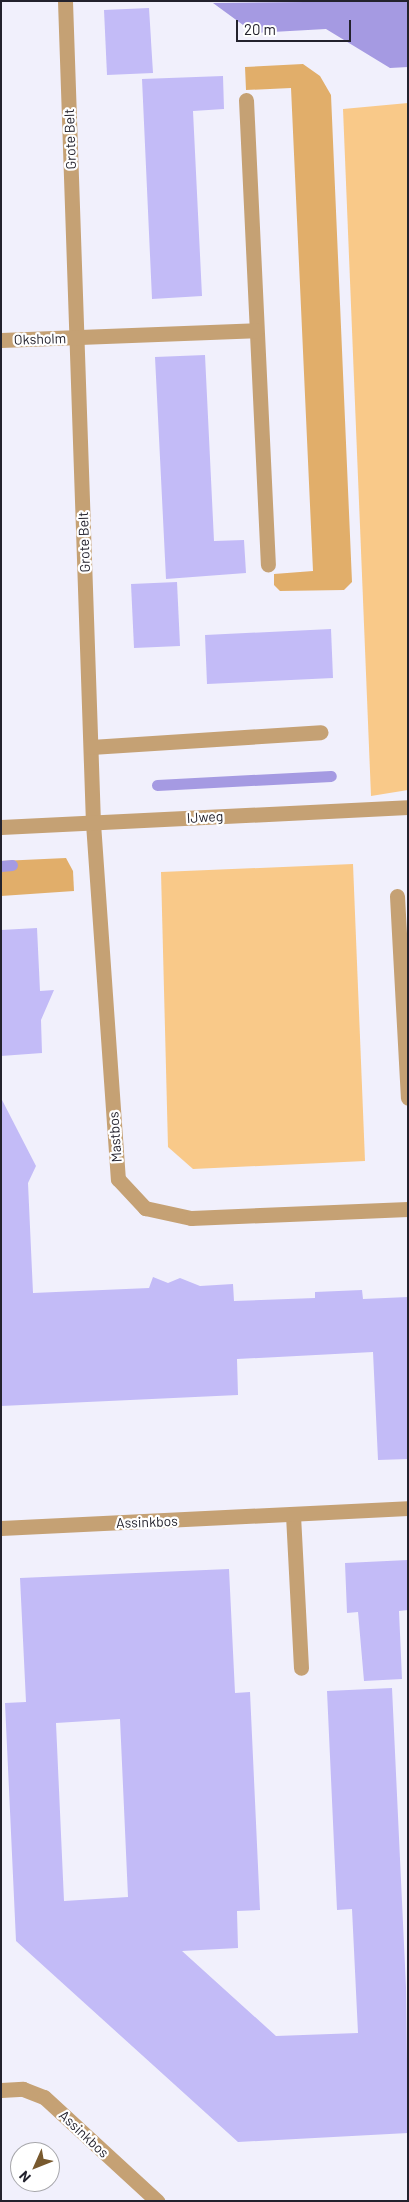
<!DOCTYPE html>
<html>
<head>
<meta charset="utf-8">
<style>
  body { margin:0 }
  #map { position:relative; width:409px; height:2202px; overflow:hidden; background:#f1f0fc; font-family:Barlow,sans-serif }
  div>[style] { position:absolute }
  .green>* { inset:0; background:#f9c989 }
  .forest>* { inset:0; background:#e1ae6a }
  .water>* { inset:0; background:#a59ae2 }
  .stream>* { height:11px; margin:-5.5px; padding:0 5.5px; transform-origin:5.5px; border-radius:5.5px; background:#a59ae2 }
  .building>* { inset:0; background:#c3bbf7 }
  .minor>* { height:15px; margin:-7.5px; padding:0 7.5px; transform-origin:7.5px; border-radius:7.5px; background:#c5a174 }
  span { translate:-50% -50%; white-space:nowrap; text-align:center; line-height:1.15; -webkit-text-stroke:4.5px #fff; paint-order:stroke }
  .street-label { font-size:14px; color:#23222d }
  .frame { position:absolute; inset:0; border:2px solid #23222d; pointer-events:none }
  .north { position:absolute; left:10px; top:2142px; width:50px; height:50px; box-sizing:border-box; background:#fff; border:1px solid #a7a7ab; border-radius:50%; rotate:226deg; font-size:14px; font-weight:700; line-height:20px; text-align:center; color:#23222d }
  .north::after { content:''; display:block; margin:auto; width:18px; height:22px; background:#78592e; clip-path:polygon(50% 0,100% 100%,50% 72%,0 100%) }
  .scale { position:absolute; left:236px; top:20px; width:115px; height:22px; box-sizing:border-box; border:2px solid #23222d; border-top:0; padding-left:6px; font-size:15px; line-height:18px; white-space:nowrap; color:#23222d; -webkit-text-stroke:4px #fff; paint-order:stroke }
</style>
</head>
<body>
<div id="map">
  <div class="green">
    <i style="clip-path:polygon(408px 103px,408px 790px,371px 796px,343px 109px)"></i>
    <i style="clip-path:polygon(353px 864px,365px 1161px,193px 1169px,168px 1147px,161px 872px)"></i>
  </div>
  <div class="forest">
    <i style="clip-path:polygon(303px 64px,320px 76px,331px 95px,352px 582px,344px 590px,280px 591px,274px 585px,274px 574px,313px 571px,291px 88px,246px 90px,245px 67px)"></i>
    <i style="clip-path:polygon(66px 858px,73px 871px,74px 891px,1px 896px,1px 861px)"></i>
  </div>
  <div class="water">
    <i style="clip-path:polygon(408px 1px,408px 67px,390px 68px,326px 29px,254px 33px,213px 3px)"></i>
  </div>
  <div class="stream">
    <i style="left:157px;top:785px;width:174px;rotate:-3deg"></i>
    <i style="left:1px;top:866px;width:11px;rotate:-5deg"></i>
  </div>
  <div class="building">
    <i style="clip-path:polygon(149px 8px,153px 73px,107px 75px,104px 10px)"></i>
    <i style="clip-path:polygon(223px 76px,224px 109px,193px 111px,202px 296px,152px 299px,142px 79px)"></i>
    <i style="clip-path:polygon(205px 355px,214px 541px,244px 540px,246px 573px,166px 579px,155px 357px)"></i>
    <i style="clip-path:polygon(177px 582px,180px 646px,134px 648px,131px 584px)"></i>
    <i style="clip-path:polygon(331px 629px,333px 678px,207px 684px,205px 635px)"></i>
    <i style="clip-path:polygon(37px 928px,40px 991px,54px 990px,41px 1020px,42px 1053px,1px 1056px,1px 930px)"></i>
    <i style="clip-path:polygon(1px 1098px,36px 1166px,28px 1183px,33px 1293px,149px 1288px,153px 1277px,168px 1283px,180px 1278px,200px 1286px,233px 1284px,234px 1301px,315px 1298px,315px 1292px,362px 1290px,363px 1299px,408px 1297px,408px 1459px,378px 1460px,373px 1352px,237px 1359px,238px 1395px,1px 1406px)"></i>
    <i style="clip-path:polygon(408px 1560px,408px 1610px,399px 1611px,402px 1679px,364px 1681px,358px 1612px,347px 1613px,345px 1563px)"></i>
    <i style="clip-path:polygon(evenodd,229px 1569px,235px 1693px,250px 1692px,260px 1910px,237px 1911px,238px 1948px,182px 1951px,276px 2036px,358px 2033px,352px 1909px,337px 1910px,327px 1691px,392px 1688px,406px 1987px,408px 2133px,238px 2142px,16px 1941px,5px 1703px,26px 1702px,20px 1578px,229px 1569px,120px 1719px,128px 1897px,64px 1901px,56px 1723px,120px 1719px)"></i>
  </div>
  <div class="minor">
    <i style="left:65px;top:1px;width:822px;rotate:88.05deg"></i>
    <i style="left:93px;top:823px;width:357px;rotate:86deg"></i>
    <i style="left:118px;top:1179px;width:40px;rotate:47deg"></i>
    <i style="left:145px;top:1208px;width:47px;rotate:12.3deg"></i>
    <i style="left:191px;top:1218px;width:217px;rotate:-2.4deg"></i>
    <i style="left:246px;top:100px;width:465px;rotate:87.3deg"></i>
    <i style="left:1px;top:340px;width:255px;rotate:-2.2deg"></i>
    <i style="left:91px;top:747px;width:230px;rotate:-3.7deg"></i>
    <i style="left:1px;top:827px;width:407px;rotate:-2.8deg"></i>
    <i style="left:397px;top:896px;width:202px;rotate:86.9deg"></i>
    <i style="left:293px;top:1515px;width:153px;rotate:87deg"></i>
    <i style="left:1px;top:1528px;width:407px;rotate:-2.8deg"></i>
    <i style="left:1px;top:2090px;width:22px;rotate:-3deg"></i>
    <i style="left:23px;top:2089px;width:22px;rotate:21deg"></i>
    <i style="left:44px;top:2097px;width:154px;rotate:42.6deg"></i>
  </div>
  <div class="street-label">
    <span style="left:70px;top:139px;rotate:-92deg">Grote Belt</span>
    <span style="left:40px;top:339px;rotate:-2deg">Oksholm</span>
    <span style="left:84px;top:542px;rotate:-92deg">Grote Belt</span>
    <span style="left:205px;top:817px;rotate:-3deg">IJweg</span>
    <span style="left:115px;top:1137px;rotate:-94deg">Mastbos</span>
    <span style="left:147px;top:1522px;rotate:-2deg">Assinkbos</span>
    <span style="left:84px;top:2134px;rotate:43deg">Assinkbos</span>
  </div>
  <div class="frame"></div>
  <div class="north">N</div>
  <div class="scale">20 m</div>
</div>
</body>
</html>
